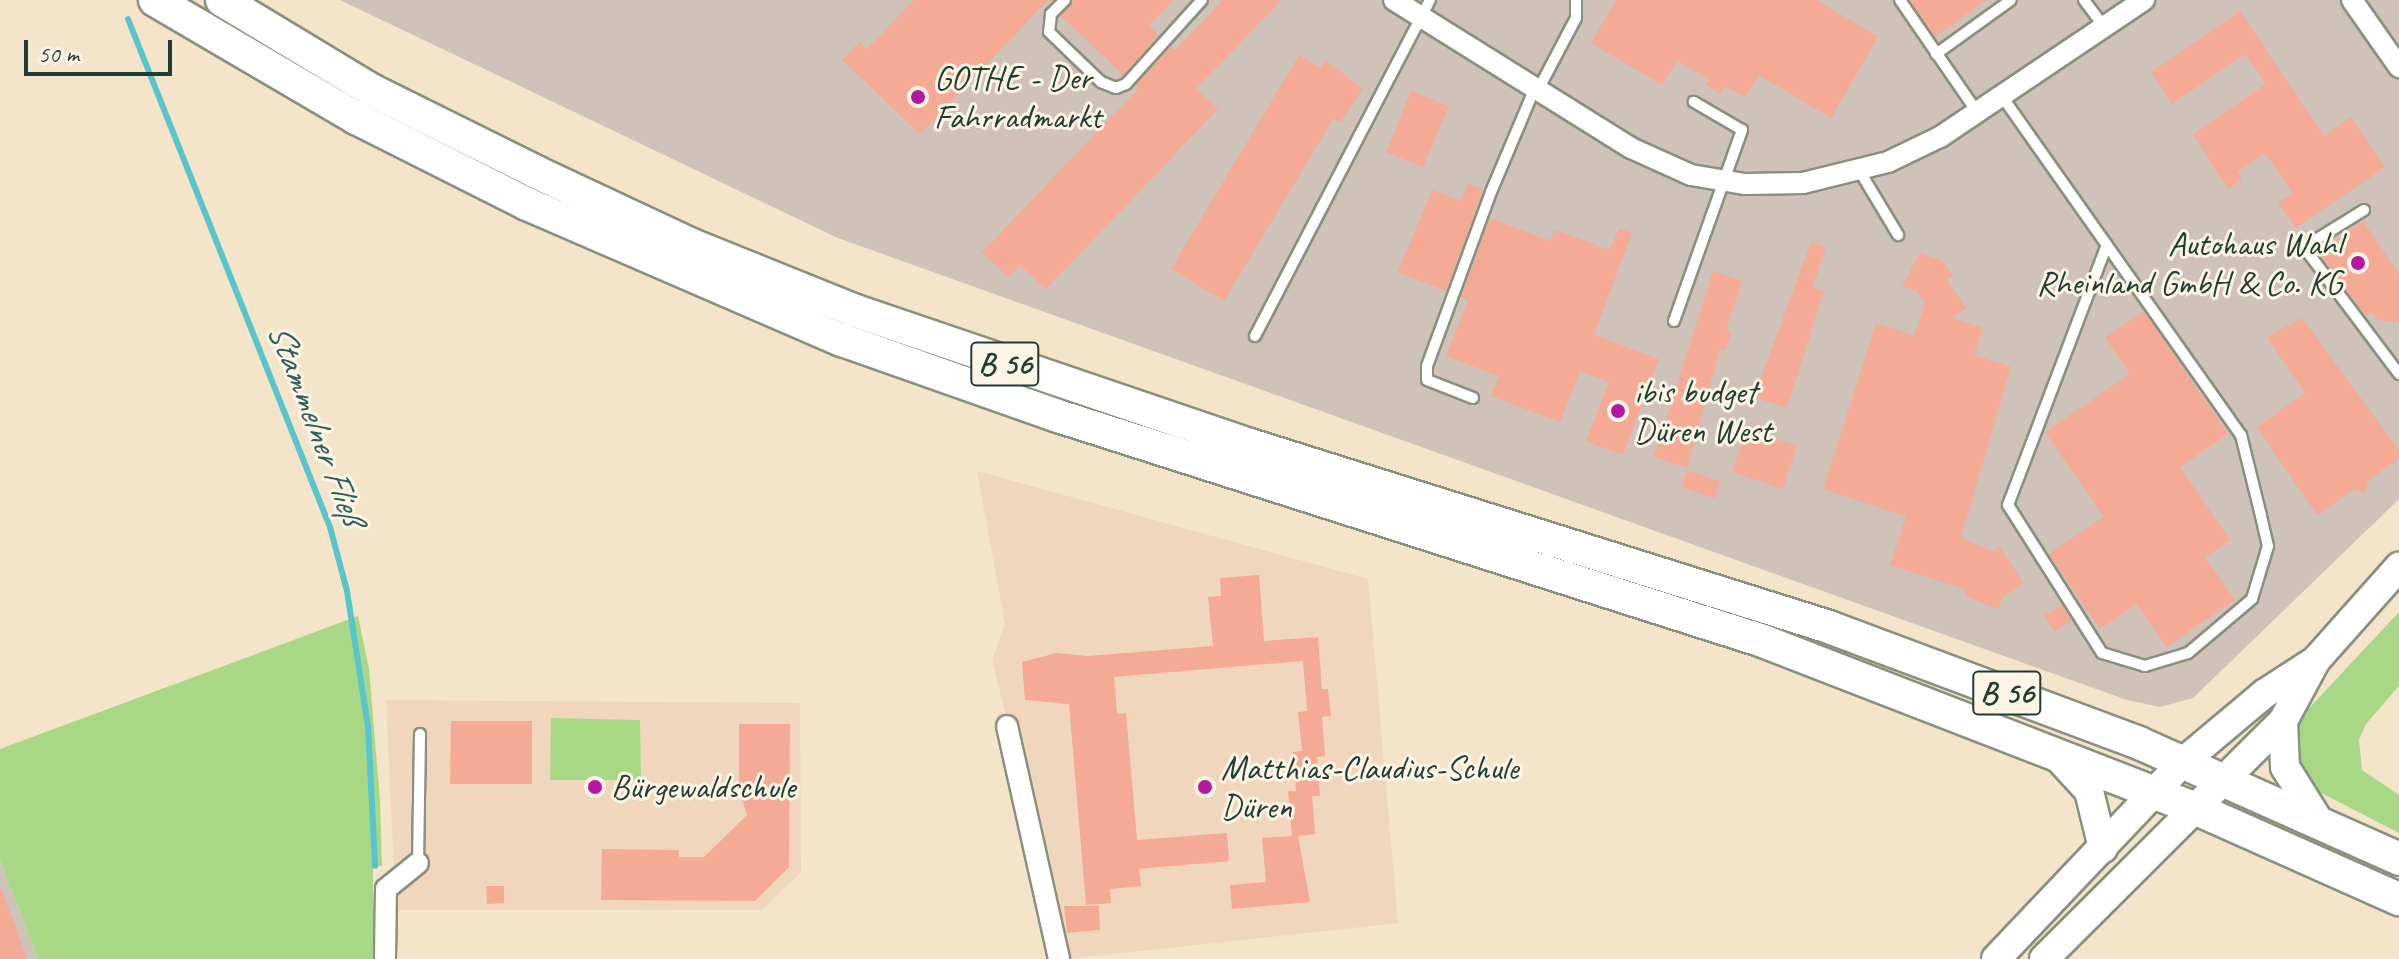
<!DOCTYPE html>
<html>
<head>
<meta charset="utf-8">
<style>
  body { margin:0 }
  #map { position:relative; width:2399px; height:959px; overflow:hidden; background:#f4e4c9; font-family:Caveat,sans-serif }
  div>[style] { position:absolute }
  .built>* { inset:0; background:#f0d6bc }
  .industrial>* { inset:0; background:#cec2b9 }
  .green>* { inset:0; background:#a8d886 }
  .stream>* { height:6px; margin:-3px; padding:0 3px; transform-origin:3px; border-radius:3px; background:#57c5cb }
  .building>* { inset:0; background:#f4aa94 }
  .roads { filter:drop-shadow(2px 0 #8a907e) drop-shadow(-2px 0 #8a907e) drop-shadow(0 2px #8a907e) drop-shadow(0 -2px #8a907e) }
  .service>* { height:10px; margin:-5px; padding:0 5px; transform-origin:5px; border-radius:5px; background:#fff }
  .minor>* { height:20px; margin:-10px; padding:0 10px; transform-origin:10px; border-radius:10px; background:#fff }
  .secondary>* { height:28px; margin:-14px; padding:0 14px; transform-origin:14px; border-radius:14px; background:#fff }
  .primary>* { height:32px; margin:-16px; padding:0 16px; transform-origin:16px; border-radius:16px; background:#fff }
  .dots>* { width:22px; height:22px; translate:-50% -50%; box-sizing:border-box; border:4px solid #fcf5e5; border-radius:50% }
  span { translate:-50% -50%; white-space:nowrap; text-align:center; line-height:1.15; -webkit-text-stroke:6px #fcf5e5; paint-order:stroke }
  .shield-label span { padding:2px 6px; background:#fcf5e5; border:2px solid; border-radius:6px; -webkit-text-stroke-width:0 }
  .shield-label { font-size:32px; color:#1f3d34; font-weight:700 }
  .poi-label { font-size:34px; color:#1f3d34 }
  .left { translate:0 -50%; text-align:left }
  .right { translate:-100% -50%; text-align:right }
  .water-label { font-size:36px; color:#2d5f5a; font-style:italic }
  .scale { position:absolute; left:24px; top:40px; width:148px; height:36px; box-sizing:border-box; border:4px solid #1f3d34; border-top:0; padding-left:10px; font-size:24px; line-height:28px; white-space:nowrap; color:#1f3d34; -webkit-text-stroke:6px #fcf5e5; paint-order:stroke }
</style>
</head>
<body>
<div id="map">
  <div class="built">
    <i style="clip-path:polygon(977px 471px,1368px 579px,1398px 923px,1067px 959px,992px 660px,1005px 624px)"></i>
    <i style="clip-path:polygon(386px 700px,800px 703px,801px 872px,762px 910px,396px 910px)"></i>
  </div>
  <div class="industrial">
    <i style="clip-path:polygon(340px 0,2399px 0,2399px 499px,2193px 698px,2160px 707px,2127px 700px,838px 238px)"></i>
    <i style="clip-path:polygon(0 860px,38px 959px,0 959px)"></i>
  </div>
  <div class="green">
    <i style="clip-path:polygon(2399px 612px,2399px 686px,2366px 724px,2359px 740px,2362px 770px,2399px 795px,2399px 833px,2304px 784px,2297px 767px,2294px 732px,2299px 719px)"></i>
    <i style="clip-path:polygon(358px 616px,369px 669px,380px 800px,382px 866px,373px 866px,373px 959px,38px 959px,0 860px,0 749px)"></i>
    <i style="clip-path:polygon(551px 718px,640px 720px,641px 780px,550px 780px)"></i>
  </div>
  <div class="stream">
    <i style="left:128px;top:19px;width:547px;rotate:68.32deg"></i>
    <i style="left:330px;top:527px;width:66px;rotate:75.1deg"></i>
    <i style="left:347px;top:591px;width:137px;rotate:81.2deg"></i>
    <i style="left:368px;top:726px;width:140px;rotate:87.1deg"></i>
  </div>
  <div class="building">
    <i style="clip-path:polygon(914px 0,1054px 0,1046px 2px,920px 134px,842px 60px,859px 42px,867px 49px)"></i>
    <i style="clip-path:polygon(1073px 0,1173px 0,1149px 26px,1159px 35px,1123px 75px,1061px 16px)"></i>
    <i style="clip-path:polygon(1223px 0,1281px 0,1196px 89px,1218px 109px,1046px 289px,1020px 265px,1008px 277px,982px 252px,1138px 89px,1135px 86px,1171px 46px,1175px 50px)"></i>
    <i style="clip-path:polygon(1616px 0,1817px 0,1878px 37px,1831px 118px,1759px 75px,1745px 98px,1725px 86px,1720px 94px,1706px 85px,1709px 80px,1677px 60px,1662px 85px,1591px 43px)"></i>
    <i style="clip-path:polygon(1910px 0,1987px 0,1935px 36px)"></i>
    <i style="clip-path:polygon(2240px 11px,2324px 136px,2351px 117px,2385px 167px,2296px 228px,2278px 203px,2293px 193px,2265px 153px,2237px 172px,2242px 179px,2228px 189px,2193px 134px,2266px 84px,2245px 54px,2172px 104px,2151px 72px)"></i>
    <i style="clip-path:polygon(1299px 55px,1321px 68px,1325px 60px,1363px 89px,1340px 122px,1333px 119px,1224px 301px,1171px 269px)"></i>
    <i style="clip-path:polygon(1411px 91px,1449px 106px,1423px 167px,1386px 152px)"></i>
    <i style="clip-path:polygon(1468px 183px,1483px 190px,1446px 291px,1398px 272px,1432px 190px,1461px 201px)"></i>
    <i style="clip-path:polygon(1490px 218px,1550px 241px,1555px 230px,1610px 250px,1619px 228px,1632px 233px,1594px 335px,1659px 359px,1623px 455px,1586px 441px,1609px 382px,1580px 371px,1560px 422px,1491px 396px,1499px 376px,1446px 356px,1468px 300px,1461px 297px)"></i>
    <i style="clip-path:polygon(2363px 221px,2399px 274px,2399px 323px,2377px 319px,2372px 312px,2366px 316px,2318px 252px)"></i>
    <i style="clip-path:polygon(1811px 242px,1826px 247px,1813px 287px,1824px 291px,1787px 408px,1754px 397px)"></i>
    <i style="clip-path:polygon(1920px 253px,1942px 260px,1953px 276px,1947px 280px,1966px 308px,1952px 318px,1983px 328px,1974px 355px,2011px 367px,1961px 538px,1992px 551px,1999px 546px,2024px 583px,2003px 597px,1998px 609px,1965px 596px,1967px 590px,1890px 565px,1906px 516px,1823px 489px,1876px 323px,1914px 336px,1925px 303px,1916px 290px,1902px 286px)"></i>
    <i style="clip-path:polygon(1713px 271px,1742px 281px,1726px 330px,1731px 332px,1725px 351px,1720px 349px,1687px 468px,1654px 457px)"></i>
    <i style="clip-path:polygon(2144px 311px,2228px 434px,2180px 467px,2230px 540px,2205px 557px,2235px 600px,2166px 647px,2137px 604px,2100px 629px,2049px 554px,2104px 517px,2045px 432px,2130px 374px,2105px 337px)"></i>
    <i style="clip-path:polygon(2302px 318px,2399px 450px,2399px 459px,2368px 480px,2365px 492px,2353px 490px,2317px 515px,2257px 427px,2305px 393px,2267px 337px)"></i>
    <i style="clip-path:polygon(1746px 430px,1797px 446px,1783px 489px,1732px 472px)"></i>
    <i style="clip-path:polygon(1687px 470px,1720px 481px,1715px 498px,1681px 487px)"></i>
    <i style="clip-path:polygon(1259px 575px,1264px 641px,1318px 637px,1322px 689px,1328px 689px,1331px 716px,1322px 717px,1325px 756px,1317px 757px,1320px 796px,1312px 796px,1315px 834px,1298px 836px,1310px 902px,1232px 909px,1230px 885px,1266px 882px,1262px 838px,1292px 836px,1288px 791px,1296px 791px,1293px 752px,1302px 751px,1298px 712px,1307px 711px,1303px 661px,1114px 677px,1117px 714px,1126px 713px,1137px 840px,1227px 833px,1229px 861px,1139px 869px,1141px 886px,1110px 889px,1111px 903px,1086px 905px,1069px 704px,1025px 700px,1022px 662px,1057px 653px,1088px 656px,1213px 646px,1208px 597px,1221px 596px,1220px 578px)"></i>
    <i style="clip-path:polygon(2062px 605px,2071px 620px,2054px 631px,2044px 616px)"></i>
    <i style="clip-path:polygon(451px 721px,532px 721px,532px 784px,450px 784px)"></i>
    <i style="clip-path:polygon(739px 724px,790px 724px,789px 867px,755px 901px,601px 900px,602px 849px,679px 850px,679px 857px,704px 857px,747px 815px,739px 790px)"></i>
    <i style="clip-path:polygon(486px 886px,504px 886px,504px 903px,487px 904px)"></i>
    <i style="clip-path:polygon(0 890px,2px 890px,27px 959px,0 959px)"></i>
    <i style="clip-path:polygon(1064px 906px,1099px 906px,1100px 930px,1067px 933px)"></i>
  </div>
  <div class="roads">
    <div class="service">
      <i style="left:1065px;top:0;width:20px;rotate:135deg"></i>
      <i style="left:1051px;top:14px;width:18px;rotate:96deg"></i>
      <i style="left:1049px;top:32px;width:72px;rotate:43.9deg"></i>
      <i style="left:1101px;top:82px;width:16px;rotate:22deg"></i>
      <i style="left:1116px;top:88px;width:11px;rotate:-22deg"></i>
      <i style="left:1126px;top:84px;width:113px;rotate:-47.9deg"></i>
      <i style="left:1900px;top:0;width:136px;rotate:55.5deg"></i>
      <i style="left:2084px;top:0;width:34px;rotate:53deg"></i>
      <i style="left:1936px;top:54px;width:92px;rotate:-35.8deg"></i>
      <i style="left:1538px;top:90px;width:81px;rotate:-62.2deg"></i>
      <i style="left:1576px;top:18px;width:18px;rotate:-90deg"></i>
      <i style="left:2001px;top:95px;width:416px;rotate:54.8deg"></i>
      <i style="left:2241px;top:435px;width:83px;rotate:76.1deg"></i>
      <i style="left:2261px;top:516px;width:31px;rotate:77deg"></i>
      <i style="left:2268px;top:546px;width:55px;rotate:106.8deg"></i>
      <i style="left:2252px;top:599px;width:84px;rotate:139.8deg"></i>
      <i style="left:2188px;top:653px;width:45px;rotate:163.2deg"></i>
      <i style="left:2145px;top:666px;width:45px;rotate:-163.2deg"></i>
      <i style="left:2102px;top:653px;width:175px;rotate:-122.4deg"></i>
      <i style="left:2008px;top:505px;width:278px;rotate:-69.2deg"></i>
      <i style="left:1859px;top:170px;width:76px;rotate:59deg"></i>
      <i style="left:2364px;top:210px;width:65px;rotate:148.3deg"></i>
      <i style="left:2309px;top:244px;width:10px;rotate:90deg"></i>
      <i style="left:2309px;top:254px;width:150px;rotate:53.1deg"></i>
      <i style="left:1674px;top:321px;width:203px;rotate:-70.4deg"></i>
      <i style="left:1742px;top:130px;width:56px;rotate:-149.7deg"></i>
      <i style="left:1255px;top:336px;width:379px;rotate:-62.5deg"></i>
      <i style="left:1473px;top:398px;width:49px;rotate:-158.6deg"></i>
      <i style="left:1427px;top:380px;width:14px;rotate:-90deg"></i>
      <i style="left:1427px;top:366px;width:185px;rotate:-69.8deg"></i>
      <i style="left:1491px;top:192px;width:113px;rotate:-67.1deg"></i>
      <i style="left:418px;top:863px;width:129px;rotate:-89.1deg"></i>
    </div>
    <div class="minor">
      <i style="left:1394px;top:0;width:279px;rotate:32deg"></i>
      <i style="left:1631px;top:148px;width:66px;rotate:24.2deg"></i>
      <i style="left:1691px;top:175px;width:55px;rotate:9.5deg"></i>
      <i style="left:1745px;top:184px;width:58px;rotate:-1deg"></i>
      <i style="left:1803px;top:183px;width:88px;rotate:-13.9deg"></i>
      <i style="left:1888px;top:162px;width:58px;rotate:-25.7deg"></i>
      <i style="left:1940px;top:137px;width:246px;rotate:-33.9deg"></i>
      <i style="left:2352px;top:0;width:82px;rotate:55deg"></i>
      <i style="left:1007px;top:726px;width:239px;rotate:77.4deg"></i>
      <i style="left:385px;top:959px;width:70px;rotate:-89.2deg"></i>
      <i style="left:386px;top:889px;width:41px;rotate:-39.1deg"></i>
    </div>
    <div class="secondary">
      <i style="left:2283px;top:721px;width:46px;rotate:87.5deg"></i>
      <i style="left:2285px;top:767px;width:66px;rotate:58deg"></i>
      <i style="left:2056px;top:755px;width:49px;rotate:47.5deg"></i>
      <i style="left:2089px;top:791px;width:59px;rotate:76.2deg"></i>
      <i style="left:1996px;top:959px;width:272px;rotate:-46.5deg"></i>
      <i style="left:2183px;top:762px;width:106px;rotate:-40deg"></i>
      <i style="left:2264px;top:694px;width:57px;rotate:-32.9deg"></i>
      <i style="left:2044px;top:959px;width:337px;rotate:-44.9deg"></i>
      <i style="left:2283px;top:721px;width:69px;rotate:-61.6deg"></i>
      <i style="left:2316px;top:660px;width:125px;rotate:-48.3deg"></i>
    </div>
    <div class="primary">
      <i style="left:155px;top:0;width:233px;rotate:30.4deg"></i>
      <i style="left:356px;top:118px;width:191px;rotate:26.7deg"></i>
      <i style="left:527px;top:204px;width:343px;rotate:23.4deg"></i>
      <i style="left:842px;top:340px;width:229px;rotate:19.4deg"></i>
      <i style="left:1058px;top:416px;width:740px;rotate:17.7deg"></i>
      <i style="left:1763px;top:641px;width:460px;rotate:21.2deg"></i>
      <i style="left:2192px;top:807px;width:227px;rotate:24deg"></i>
      <i style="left:222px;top:0;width:174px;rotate:31.1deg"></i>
      <i style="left:371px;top:90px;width:184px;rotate:26.4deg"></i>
      <i style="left:536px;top:172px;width:172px;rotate:25.1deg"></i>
      <i style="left:692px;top:245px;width:174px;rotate:22deg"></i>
      <i style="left:853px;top:310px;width:419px;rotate:18.8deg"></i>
      <i style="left:1250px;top:445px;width:607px;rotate:17.45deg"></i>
      <i style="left:1829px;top:627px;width:331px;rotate:20.5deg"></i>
      <i style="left:2139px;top:743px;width:285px;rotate:24deg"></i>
    </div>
  </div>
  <div class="dots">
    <i style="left:918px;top:97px;background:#b5179e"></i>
    <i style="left:2358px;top:263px;background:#b5179e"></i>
    <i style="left:1618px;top:411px;background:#b5179e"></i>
    <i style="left:595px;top:787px;background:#b5179e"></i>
    <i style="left:1205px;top:787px;background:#b5179e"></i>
  </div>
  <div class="shield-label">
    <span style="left:1005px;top:364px">B 56</span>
    <span style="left:2007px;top:693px">B 56</span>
  </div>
  <div class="poi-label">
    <span class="left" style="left:934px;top:97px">GOTHE - Der<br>Fahrradmarkt</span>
    <span class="right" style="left:2342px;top:263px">Autohaus Wahl<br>Rheinland GmbH &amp; Co. KG</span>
    <span class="left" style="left:1634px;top:411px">ibis budget<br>Düren West</span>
    <span class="left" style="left:1221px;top:787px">Matthias-Claudius-Schule<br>Düren</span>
    <span class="left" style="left:611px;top:787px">Bürgewaldschule</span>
  </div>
  <div class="water-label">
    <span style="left:316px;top:423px;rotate:69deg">Stammelner Fließ</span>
  </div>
  <div class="scale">50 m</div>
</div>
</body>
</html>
